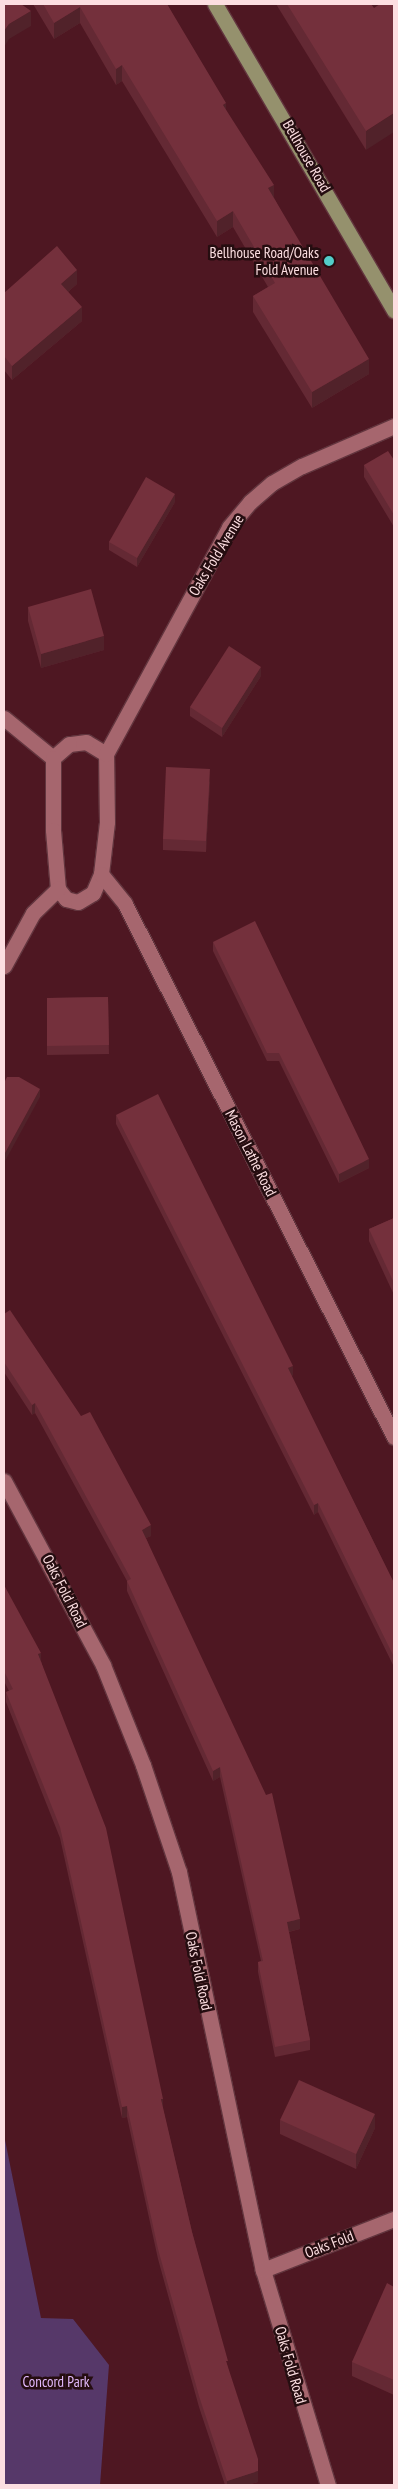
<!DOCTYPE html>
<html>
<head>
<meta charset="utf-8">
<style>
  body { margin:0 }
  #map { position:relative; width:398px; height:2489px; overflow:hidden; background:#4e1722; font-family:"PT Sans Narrow",sans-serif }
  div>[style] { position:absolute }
  .green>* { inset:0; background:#563869 }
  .roads { filter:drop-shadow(1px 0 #62353e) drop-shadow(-1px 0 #62353e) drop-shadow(0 1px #62353e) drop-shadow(0 -1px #62353e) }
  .minor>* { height:15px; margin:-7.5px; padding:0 7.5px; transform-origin:7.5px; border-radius:7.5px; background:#a6666e }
  .major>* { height:15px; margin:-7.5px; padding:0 7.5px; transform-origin:7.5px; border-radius:7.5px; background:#95916d }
  .wall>* { inset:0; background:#642934 }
  .shaded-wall>* { inset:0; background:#51222a }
  .building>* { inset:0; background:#74303c }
  .dots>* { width:14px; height:14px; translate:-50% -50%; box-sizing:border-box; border:2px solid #250d10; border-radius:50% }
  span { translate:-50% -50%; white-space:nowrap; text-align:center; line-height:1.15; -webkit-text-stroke:5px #250d10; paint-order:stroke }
  .street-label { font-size:15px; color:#fcdee1 }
  .poi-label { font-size:15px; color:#fcdee1 }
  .right { translate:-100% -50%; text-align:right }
  .park-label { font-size:15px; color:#e2b9fc }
  .frame { position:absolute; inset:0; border:5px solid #fcdee1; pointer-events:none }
</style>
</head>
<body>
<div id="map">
  <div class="green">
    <i style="clip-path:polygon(4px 2135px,41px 2318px,73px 2319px,109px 2365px,100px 2485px,4px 2485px)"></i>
  </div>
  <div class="roads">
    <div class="minor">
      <i style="left:4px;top:718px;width:63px;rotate:39.2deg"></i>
      <i style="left:106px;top:754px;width:23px;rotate:-149deg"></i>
      <i style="left:86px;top:742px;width:17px;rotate:173deg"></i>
      <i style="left:69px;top:744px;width:21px;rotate:139deg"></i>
      <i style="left:53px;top:758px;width:72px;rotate:90deg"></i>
      <i style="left:53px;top:830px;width:59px;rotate:85.2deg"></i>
      <i style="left:58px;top:889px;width:13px;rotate:51deg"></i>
      <i style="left:66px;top:899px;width:12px;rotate:14deg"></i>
      <i style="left:78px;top:902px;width:17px;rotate:-31deg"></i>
      <i style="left:93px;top:893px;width:21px;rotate:-67deg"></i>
      <i style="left:101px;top:874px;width:52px;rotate:-83.4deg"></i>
      <i style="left:107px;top:822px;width:68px;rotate:-90.8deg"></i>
      <i style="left:106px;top:754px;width:258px;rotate:-61.5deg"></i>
      <i style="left:229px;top:527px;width:33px;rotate:-50deg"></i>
      <i style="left:250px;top:502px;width:29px;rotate:-41deg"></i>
      <i style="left:272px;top:483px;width:34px;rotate:-30deg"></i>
      <i style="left:302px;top:466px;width:100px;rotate:-23.5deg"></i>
      <i style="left:101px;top:874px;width:38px;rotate:51deg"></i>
      <i style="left:125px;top:904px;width:597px;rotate:63.22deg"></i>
      <i style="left:4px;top:966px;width:60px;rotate:-61.3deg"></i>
      <i style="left:33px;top:913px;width:35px;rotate:-44deg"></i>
      <i style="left:4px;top:1481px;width:209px;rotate:61.7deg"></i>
      <i style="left:103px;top:1665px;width:108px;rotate:68.2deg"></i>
      <i style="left:143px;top:1765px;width:113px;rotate:71.4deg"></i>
      <i style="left:179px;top:1872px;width:407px;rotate:78.1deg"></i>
      <i style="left:263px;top:2270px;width:225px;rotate:73.2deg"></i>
      <i style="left:263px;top:2270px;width:141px;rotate:-21.3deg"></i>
    </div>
    <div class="major">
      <i style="left:215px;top:4px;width:355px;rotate:59.7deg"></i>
    </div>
  </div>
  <div class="wall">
    <i style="clip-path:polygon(33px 4px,167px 4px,274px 198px,369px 374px,312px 408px,253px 312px,253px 296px,268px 287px,233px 227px,217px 237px,122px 81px,116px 85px,80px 23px,54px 39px)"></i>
    <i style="clip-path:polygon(276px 4px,371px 4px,366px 150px)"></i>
    <i style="clip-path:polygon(77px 284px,68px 292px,82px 321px,12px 380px,4px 370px,4px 293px)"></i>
    <i style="clip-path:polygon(394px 460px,394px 527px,364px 477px,364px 465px)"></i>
    <i style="clip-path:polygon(175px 502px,137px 567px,109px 550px,109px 542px)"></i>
    <i style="clip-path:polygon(28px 607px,104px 650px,41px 668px,28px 621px)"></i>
    <i style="clip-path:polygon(261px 676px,222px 737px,190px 716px,190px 707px)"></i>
    <i style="clip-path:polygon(210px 781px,206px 852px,163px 850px,163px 839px)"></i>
    <i style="clip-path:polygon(213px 942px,369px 1168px,339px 1183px,279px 1061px,267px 1061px,213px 951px)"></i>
    <i style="clip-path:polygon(108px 997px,109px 1054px,47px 1055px,47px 998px)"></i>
    <i style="clip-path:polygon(116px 1115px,293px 1375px,291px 1376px,394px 1583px,394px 1667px,318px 1512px,314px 1515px,116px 1124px)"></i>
    <i style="clip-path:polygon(394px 1218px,394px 1295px,369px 1241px,369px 1229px)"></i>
    <i style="clip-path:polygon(4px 1314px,151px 1536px,146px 1538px,300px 1929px,289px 1932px,310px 2040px,310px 2050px,275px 2057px,258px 1972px,258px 1962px,261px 1961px,220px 1777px,213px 1781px,127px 1591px,127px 1581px,35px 1413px,32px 1415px,4px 1372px)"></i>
    <i style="clip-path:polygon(4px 1585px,41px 1661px,163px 2109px,192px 2232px,258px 2482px,247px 2485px,225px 2485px,199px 2407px,158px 2259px,127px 2117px,122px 2118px,60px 1838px,6px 1702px,6px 1692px,9px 1691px,4px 1681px)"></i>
    <i style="clip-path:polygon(280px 2120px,375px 2128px,356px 2169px,280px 2134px)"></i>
    <i style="clip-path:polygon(394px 2287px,394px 2395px,352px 2376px,352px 2362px)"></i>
  </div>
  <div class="shaded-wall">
    <i style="clip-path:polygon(80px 7px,80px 23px,54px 39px,54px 23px)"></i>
    <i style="clip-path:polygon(31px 11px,31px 26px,9px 39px,4px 47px,4px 31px,9px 24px)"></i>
    <i style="clip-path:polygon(122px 65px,122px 81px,116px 85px,116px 69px)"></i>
    <i style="clip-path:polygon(226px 103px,226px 119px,223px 105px)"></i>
    <i style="clip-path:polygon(394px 113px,394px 132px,366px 150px,366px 131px)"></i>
    <i style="clip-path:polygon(274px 185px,274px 201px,268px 188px)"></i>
    <i style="clip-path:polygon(233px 211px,233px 227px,217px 237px,217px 221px)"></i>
    <i style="clip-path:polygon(77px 270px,77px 284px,61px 298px,61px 284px)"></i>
    <i style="clip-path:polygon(82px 307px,82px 321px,12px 380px,12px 366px)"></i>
    <i style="clip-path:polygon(369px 359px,369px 374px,312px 408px,312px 392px)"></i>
    <i style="clip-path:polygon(175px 494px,175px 502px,137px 567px,137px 558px)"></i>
    <i style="clip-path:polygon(104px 636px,104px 650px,41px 668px,41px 654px)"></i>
    <i style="clip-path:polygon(261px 667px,261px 676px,222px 737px,222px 728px)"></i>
    <i style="clip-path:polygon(210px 769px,210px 781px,206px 852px,206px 841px)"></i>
    <i style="clip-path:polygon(40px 1089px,40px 1097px,4px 1163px,4px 1155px)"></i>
    <i style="clip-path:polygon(369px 1159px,369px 1168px,339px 1183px,339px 1174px)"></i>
    <i style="clip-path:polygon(293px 1366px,293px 1375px,288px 1377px,288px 1368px)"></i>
    <i style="clip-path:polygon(35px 1403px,35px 1413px,32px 1415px,32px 1405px)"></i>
    <i style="clip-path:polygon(318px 1503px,318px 1512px,314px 1515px,314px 1505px)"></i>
    <i style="clip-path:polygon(151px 1525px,151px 1536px,142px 1540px,142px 1530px)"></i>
    <i style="clip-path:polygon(41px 1653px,41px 1663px,38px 1654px)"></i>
    <i style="clip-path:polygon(220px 1767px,220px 1777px,213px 1781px,213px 1771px)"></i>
    <i style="clip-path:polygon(300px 1919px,300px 1929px,287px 1932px,287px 1922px)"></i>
    <i style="clip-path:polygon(161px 2099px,163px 2099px,163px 2109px)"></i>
    <i style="clip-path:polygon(127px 2106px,127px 2117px,122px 2118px,122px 2107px)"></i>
    <i style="clip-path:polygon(375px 2114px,375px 2128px,356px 2169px,356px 2154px)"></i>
    <i style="clip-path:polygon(258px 2471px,258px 2482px,247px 2485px,227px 2485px,227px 2481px)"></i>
  </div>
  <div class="building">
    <i style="clip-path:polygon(4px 4px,21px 4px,31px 11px,9px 24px,4px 31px)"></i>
    <i style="clip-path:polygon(43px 4px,167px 4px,226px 103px,223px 105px,274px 185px,268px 188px,369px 359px,312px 392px,253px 296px,275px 283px,233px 211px,217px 221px,122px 65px,116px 69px,80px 7px,54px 23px)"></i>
    <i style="clip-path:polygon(287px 4px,371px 4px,374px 8px,380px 4px,394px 4px,394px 113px,366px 131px)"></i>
    <i style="clip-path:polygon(57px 246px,77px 270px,61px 284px,82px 307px,12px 366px,4px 356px,4px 293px)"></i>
    <i style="clip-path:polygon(388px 451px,394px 460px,394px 515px,364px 465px)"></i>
    <i style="clip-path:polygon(146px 477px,175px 494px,137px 558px,109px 542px)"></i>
    <i style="clip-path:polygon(91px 589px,104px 636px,41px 654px,28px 607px)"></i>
    <i style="clip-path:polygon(229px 646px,261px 667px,222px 728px,190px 707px)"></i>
    <i style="clip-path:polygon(166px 767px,210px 769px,206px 841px,163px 839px)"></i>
    <i style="clip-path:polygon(255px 921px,369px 1159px,339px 1174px,279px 1053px,267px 1053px,213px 942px)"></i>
    <i style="clip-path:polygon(108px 997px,109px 1045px,47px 1046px,47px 998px)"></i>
    <i style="clip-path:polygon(7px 1077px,19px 1077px,40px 1089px,4px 1155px,4px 1083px)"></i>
    <i style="clip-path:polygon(158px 1094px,293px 1366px,288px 1368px,394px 1583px,394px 1657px,318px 1503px,314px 1505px,116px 1115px)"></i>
    <i style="clip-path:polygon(394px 1218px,394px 1283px,369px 1229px)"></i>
    <i style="clip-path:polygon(10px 1310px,81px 1416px,90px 1412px,151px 1525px,142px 1530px,266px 1795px,272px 1793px,300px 1919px,287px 1922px,310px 2040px,275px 2047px,258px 1962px,263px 1961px,220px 1767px,213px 1771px,127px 1581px,131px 1579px,35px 1403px,32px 1405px,4px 1362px,4px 1314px)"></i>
    <i style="clip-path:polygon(4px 1585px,41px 1653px,38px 1654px,106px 1828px,163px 2099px,161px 2099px,192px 2232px,228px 2361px,226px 2361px,258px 2459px,258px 2471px,227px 2481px,199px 2396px,158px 2249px,127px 2106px,122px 2107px,60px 1827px,6px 1692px,13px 1689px,4px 1671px)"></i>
    <i style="clip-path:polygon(299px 2080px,375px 2114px,356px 2154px,280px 2120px)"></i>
    <i style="clip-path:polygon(387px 2283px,394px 2287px,394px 2380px,352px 2362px)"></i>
  </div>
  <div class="dots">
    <i style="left:329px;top:261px;background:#53cdc9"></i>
  </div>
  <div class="street-label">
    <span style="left:307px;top:156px;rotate:60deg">Bellhouse Road</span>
    <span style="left:216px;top:555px;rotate:-59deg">Oaks Fold Avenue</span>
    <span style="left:251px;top:1153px;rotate:63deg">Mason Lathe Road</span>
    <span style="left:65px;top:1591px;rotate:63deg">Oaks Fold Road</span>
    <span style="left:199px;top:1971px;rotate:78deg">Oaks Fold Road</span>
    <span style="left:329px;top:2244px;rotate:-21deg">Oaks Fold</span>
    <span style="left:291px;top:2365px;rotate:74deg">Oaks Fold Road</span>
  </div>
  <div class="poi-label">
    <span class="right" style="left:319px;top:261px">Bellhouse Road/Oaks<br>Fold Avenue</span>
  </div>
  <div class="park-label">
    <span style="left:56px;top:2382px">Concord Park</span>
  </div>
  <div class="frame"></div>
</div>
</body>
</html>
